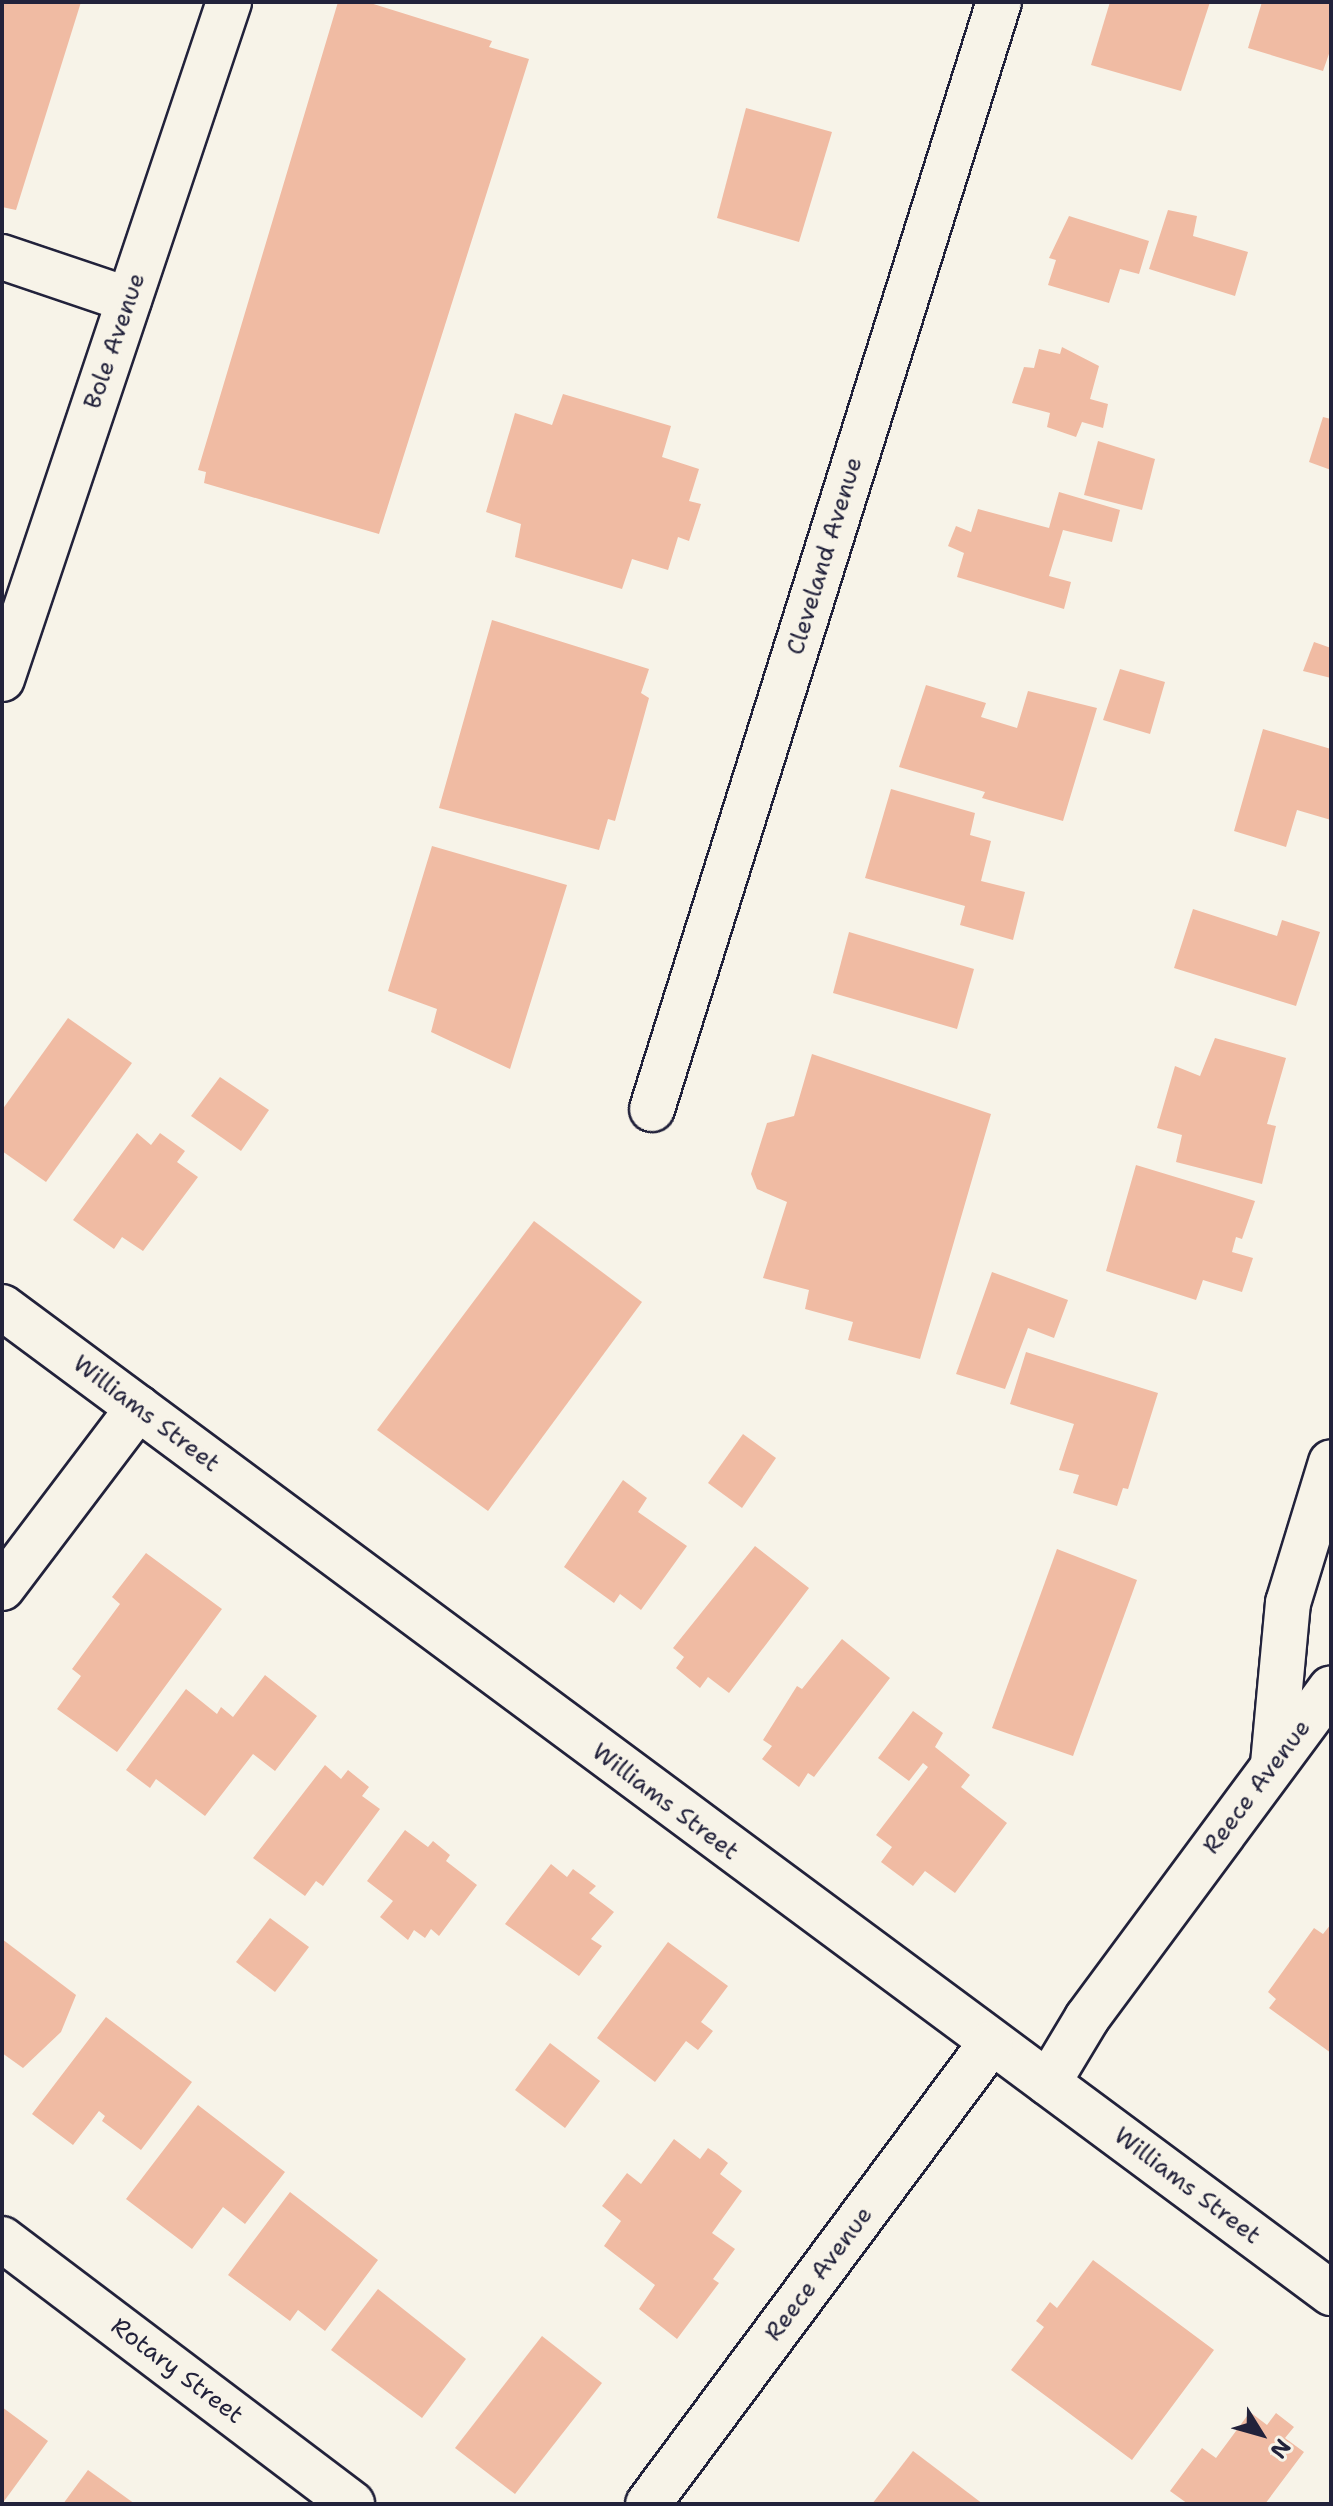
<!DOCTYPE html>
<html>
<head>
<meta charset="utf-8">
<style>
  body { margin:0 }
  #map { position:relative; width:1333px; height:2506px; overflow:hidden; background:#f7f3e8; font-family:"Shantell Sans",sans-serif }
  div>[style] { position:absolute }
  .building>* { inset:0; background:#f0bba3 }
  .roads { filter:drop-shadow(2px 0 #22223b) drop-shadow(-2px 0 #22223b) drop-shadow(0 2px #22223b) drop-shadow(0 -2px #22223b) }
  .minor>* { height:44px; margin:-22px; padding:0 22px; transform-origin:22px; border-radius:22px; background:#f7f3e8 }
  span { translate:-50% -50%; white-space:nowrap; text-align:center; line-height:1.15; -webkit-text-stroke:6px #f7f3e8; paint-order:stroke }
  .street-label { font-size:24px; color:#22223b }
  .frame { position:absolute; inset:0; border:4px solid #22223b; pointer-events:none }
  .north { position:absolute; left:1221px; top:2394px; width:80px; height:80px; -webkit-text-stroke:6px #f7f3e8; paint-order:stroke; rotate:127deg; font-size:22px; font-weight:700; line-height:32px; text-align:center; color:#22223b }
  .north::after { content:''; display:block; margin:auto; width:28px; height:36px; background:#22223b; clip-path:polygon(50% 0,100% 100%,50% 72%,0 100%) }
</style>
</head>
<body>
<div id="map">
  <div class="building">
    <i style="clip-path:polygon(2px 2px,81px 2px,16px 210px,2px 207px)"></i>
    <i style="clip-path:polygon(338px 2px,367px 2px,492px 41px,489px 47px,529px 59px,379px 534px,204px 483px,206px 472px,198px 470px)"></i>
    <i style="clip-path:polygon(1110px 2px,1210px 2px,1181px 91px,1091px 65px)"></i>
    <i style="clip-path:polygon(1262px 2px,1331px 2px,1331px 48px,1323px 71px,1248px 48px)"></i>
    <i style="clip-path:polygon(746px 108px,832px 132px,799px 242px,717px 218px)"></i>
    <i style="clip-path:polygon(1168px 210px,1197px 216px,1193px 236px,1248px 252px,1235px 296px,1149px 269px)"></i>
    <i style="clip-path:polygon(1069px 216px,1149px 241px,1139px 274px,1120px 269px,1109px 303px,1048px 285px,1056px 260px,1049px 258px)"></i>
    <i style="clip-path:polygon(1062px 347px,1099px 366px,1090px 399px,1108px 404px,1103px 428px,1082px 422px,1076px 437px,1047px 427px,1050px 413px,1012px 403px,1024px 367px,1034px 368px,1039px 349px,1060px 354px)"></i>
    <i style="clip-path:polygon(563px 394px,671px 426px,662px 457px,699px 469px,689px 501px,701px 504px,689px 541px,678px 537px,668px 570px,632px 559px,622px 589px,515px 557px,521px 524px,486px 512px,515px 413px,552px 425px)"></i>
    <i style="clip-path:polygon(1323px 417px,1331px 419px,1331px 470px,1309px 462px)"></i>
    <i style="clip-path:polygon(1098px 441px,1155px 459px,1142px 510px,1084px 495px)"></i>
    <i style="clip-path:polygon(1059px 492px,1120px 510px,1112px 542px,1063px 530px,1049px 576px,1071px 582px,1064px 609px,957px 577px,964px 553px,948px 546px,956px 526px,971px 532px,978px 509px,1049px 528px)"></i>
    <i style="clip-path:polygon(492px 620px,649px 669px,641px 693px,649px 698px,615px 821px,608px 819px,599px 850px,439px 808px)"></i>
    <i style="clip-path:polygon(1314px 642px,1331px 648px,1331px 678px,1303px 671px)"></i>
    <i style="clip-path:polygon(1120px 669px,1165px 682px,1150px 734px,1103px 720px)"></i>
    <i style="clip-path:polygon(926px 685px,986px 703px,981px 717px,1017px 728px,1028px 691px,1097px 708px,1063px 821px,982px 798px,985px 792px,899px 767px)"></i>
    <i style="clip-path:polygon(1263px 729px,1331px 749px,1331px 820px,1297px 810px,1286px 847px,1234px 831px)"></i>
    <i style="clip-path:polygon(891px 789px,975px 813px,970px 835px,991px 841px,981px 881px,1025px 892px,1013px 940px,960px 925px,965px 906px,865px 878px)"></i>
    <i style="clip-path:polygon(432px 846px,567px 885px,510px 1069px,431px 1032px,437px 1009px,388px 991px)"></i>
    <i style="clip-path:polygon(1193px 909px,1277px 936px,1282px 920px,1320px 932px,1296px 1006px,1174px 968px)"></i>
    <i style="clip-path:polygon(849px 932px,974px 969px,957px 1029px,833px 993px)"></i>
    <i style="clip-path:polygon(68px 1018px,132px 1063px,46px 1182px,2px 1151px,2px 1110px)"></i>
    <i style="clip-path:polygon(1215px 1038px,1286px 1058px,1267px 1124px,1276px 1126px,1262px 1184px,1176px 1162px,1182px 1135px,1157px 1128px,1175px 1066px,1200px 1076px)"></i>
    <i style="clip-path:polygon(812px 1054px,991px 1114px,920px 1359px,848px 1340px,853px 1322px,805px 1309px,809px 1290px,763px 1278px,787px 1202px,757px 1189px,751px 1174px,767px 1123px,794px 1116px)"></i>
    <i style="clip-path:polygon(220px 1077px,269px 1110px,241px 1151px,191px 1116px)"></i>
    <i style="clip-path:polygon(137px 1133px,151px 1145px,160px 1133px,185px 1151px,177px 1162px,198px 1177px,143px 1251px,122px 1237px,114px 1249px,73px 1220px)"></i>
    <i style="clip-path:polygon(1136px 1165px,1255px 1201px,1242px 1239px,1236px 1237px,1232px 1252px,1253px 1258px,1242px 1292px,1203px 1280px,1196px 1300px,1106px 1271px)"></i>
    <i style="clip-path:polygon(534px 1221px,642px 1302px,488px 1511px,377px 1430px)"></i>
    <i style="clip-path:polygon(992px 1272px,1068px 1300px,1054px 1338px,1028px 1328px,1005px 1389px,956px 1374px)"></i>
    <i style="clip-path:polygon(1026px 1352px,1158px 1393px,1128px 1489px,1123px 1488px,1117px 1506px,1073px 1493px,1079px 1475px,1059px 1470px,1074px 1424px,1010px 1404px)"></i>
    <i style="clip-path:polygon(743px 1434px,776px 1458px,742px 1508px,708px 1483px)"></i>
    <i style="clip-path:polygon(623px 1480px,647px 1498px,638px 1512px,687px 1546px,641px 1610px,620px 1594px,614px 1603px,564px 1567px)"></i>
    <i style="clip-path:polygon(755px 1546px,809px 1588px,729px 1693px,708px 1677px,700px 1688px,676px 1668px,684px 1657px,673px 1648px)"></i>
    <i style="clip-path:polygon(1057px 1549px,1137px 1580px,1073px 1756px,992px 1728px)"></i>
    <i style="clip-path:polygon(146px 1553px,222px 1609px,117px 1752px,57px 1709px,81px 1676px,72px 1669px,120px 1604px,112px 1597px)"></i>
    <i style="clip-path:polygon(842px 1639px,890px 1678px,814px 1777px,808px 1773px,799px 1787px,762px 1759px,772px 1746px,763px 1740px,797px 1686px,802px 1689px)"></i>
    <i style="clip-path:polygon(265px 1675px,317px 1716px,275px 1771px,253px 1754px,205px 1816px,156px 1779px,150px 1788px,126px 1770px,186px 1689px,217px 1714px,221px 1707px,233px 1717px)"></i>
    <i style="clip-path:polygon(913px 1711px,943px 1733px,935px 1747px,970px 1775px,961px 1787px,1007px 1823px,955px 1893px,925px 1871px,913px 1886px,881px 1862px,892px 1847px,876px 1835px,928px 1767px,923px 1763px,909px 1781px,878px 1758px)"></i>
    <i style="clip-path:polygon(325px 1765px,341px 1779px,348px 1770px,369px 1787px,362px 1796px,380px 1809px,323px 1886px,316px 1881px,305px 1896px,253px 1858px)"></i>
    <i style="clip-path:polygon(405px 1830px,428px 1847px,433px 1841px,450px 1855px,446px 1861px,477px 1885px,439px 1936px,431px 1929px,425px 1938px,414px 1930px,408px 1940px,380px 1917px,393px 1901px,367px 1881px)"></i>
    <i style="clip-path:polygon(551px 1864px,567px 1877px,573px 1869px,596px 1886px,589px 1893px,614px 1912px,591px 1939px,602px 1946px,579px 1976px,505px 1924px)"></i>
    <i style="clip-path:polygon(270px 1918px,309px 1947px,275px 1992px,236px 1962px)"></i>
    <i style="clip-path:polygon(1331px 1924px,1331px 2053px,1269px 2008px,1276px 1999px,1268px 1992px,1314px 1928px,1323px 1934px)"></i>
    <i style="clip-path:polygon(2px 1939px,76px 1995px,61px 2032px,23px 2068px,2px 2053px)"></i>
    <i style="clip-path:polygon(668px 1942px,728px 1986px,701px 2022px,713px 2031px,698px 2050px,686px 2041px,655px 2082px,597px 2038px)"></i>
    <i style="clip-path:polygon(106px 2017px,192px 2082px,141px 2150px,102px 2121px,105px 2116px,99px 2111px,73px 2145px,32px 2114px)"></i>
    <i style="clip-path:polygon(550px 2043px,600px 2081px,565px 2128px,515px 2090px)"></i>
    <i style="clip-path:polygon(198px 2105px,285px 2172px,245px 2224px,223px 2207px,192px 2249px,126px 2199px)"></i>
    <i style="clip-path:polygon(674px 2139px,700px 2159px,708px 2148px,717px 2154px,728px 2163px,720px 2174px,742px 2191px,712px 2233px,735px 2249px,713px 2279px,719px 2283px,677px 2339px,639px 2309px,655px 2285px,604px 2246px,621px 2221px,602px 2206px,627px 2173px,641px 2184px)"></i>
    <i style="clip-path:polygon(290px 2192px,378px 2260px,325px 2331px,298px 2310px,290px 2321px,228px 2275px)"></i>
    <i style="clip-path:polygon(1093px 2260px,1214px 2350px,1132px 2460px,1011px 2370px,1044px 2327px,1036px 2321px,1050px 2302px,1057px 2308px)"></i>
    <i style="clip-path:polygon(378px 2289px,466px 2359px,422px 2418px,331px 2350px)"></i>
    <i style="clip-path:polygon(542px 2336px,602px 2383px,515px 2494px,455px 2448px)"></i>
    <i style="clip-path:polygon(2px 2407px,48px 2441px,2px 2504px)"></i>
    <i style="clip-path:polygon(1250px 2412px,1267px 2425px,1276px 2413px,1294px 2427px,1285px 2438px,1304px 2452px,1265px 2504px,1188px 2504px,1170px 2491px,1202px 2448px,1216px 2458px)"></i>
    <i style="clip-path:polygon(913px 2451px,983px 2504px,872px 2504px)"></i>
    <i style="clip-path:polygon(88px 2470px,135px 2504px,63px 2504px)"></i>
  </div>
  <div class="roads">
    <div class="minor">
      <i style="left:2px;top:257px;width:134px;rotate:18.7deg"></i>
      <i style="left:2px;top:679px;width:714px;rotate:-71.46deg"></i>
      <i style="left:652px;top:1109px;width:1160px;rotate:-72.6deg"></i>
      <i style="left:2px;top:1307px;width:1655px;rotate:36.57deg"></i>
      <i style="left:2px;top:1588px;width:226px;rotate:-52.9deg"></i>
      <i style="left:1273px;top:1764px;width:162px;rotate:-84.7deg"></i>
      <i style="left:1288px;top:1603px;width:147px;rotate:-73deg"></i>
      <i style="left:1048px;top:2083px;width:76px;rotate:-59deg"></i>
      <i style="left:1087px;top:2018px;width:410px;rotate:-53.5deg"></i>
      <i style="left:2px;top:2239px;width:439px;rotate:37.1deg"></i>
      <i style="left:648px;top:2504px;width:573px;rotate:-53.37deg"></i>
    </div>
  </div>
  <div class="street-label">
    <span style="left:115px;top:341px;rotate:-71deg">Bole Avenue</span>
    <span style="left:825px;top:556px;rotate:-73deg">Cleveland Avenue</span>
    <span style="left:146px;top:1414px;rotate:37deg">Williams Street</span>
    <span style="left:1257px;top:1787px;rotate:-53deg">Reece Avenue</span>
    <span style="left:665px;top:1802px;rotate:37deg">Williams Street</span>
    <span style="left:1187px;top:2186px;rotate:37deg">Williams Street</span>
    <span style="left:819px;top:2274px;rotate:-53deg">Reece Avenue</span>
    <span style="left:177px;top:2371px;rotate:37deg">Rotary Street</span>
  </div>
  <div class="frame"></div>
  <div class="north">N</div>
</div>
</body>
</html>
